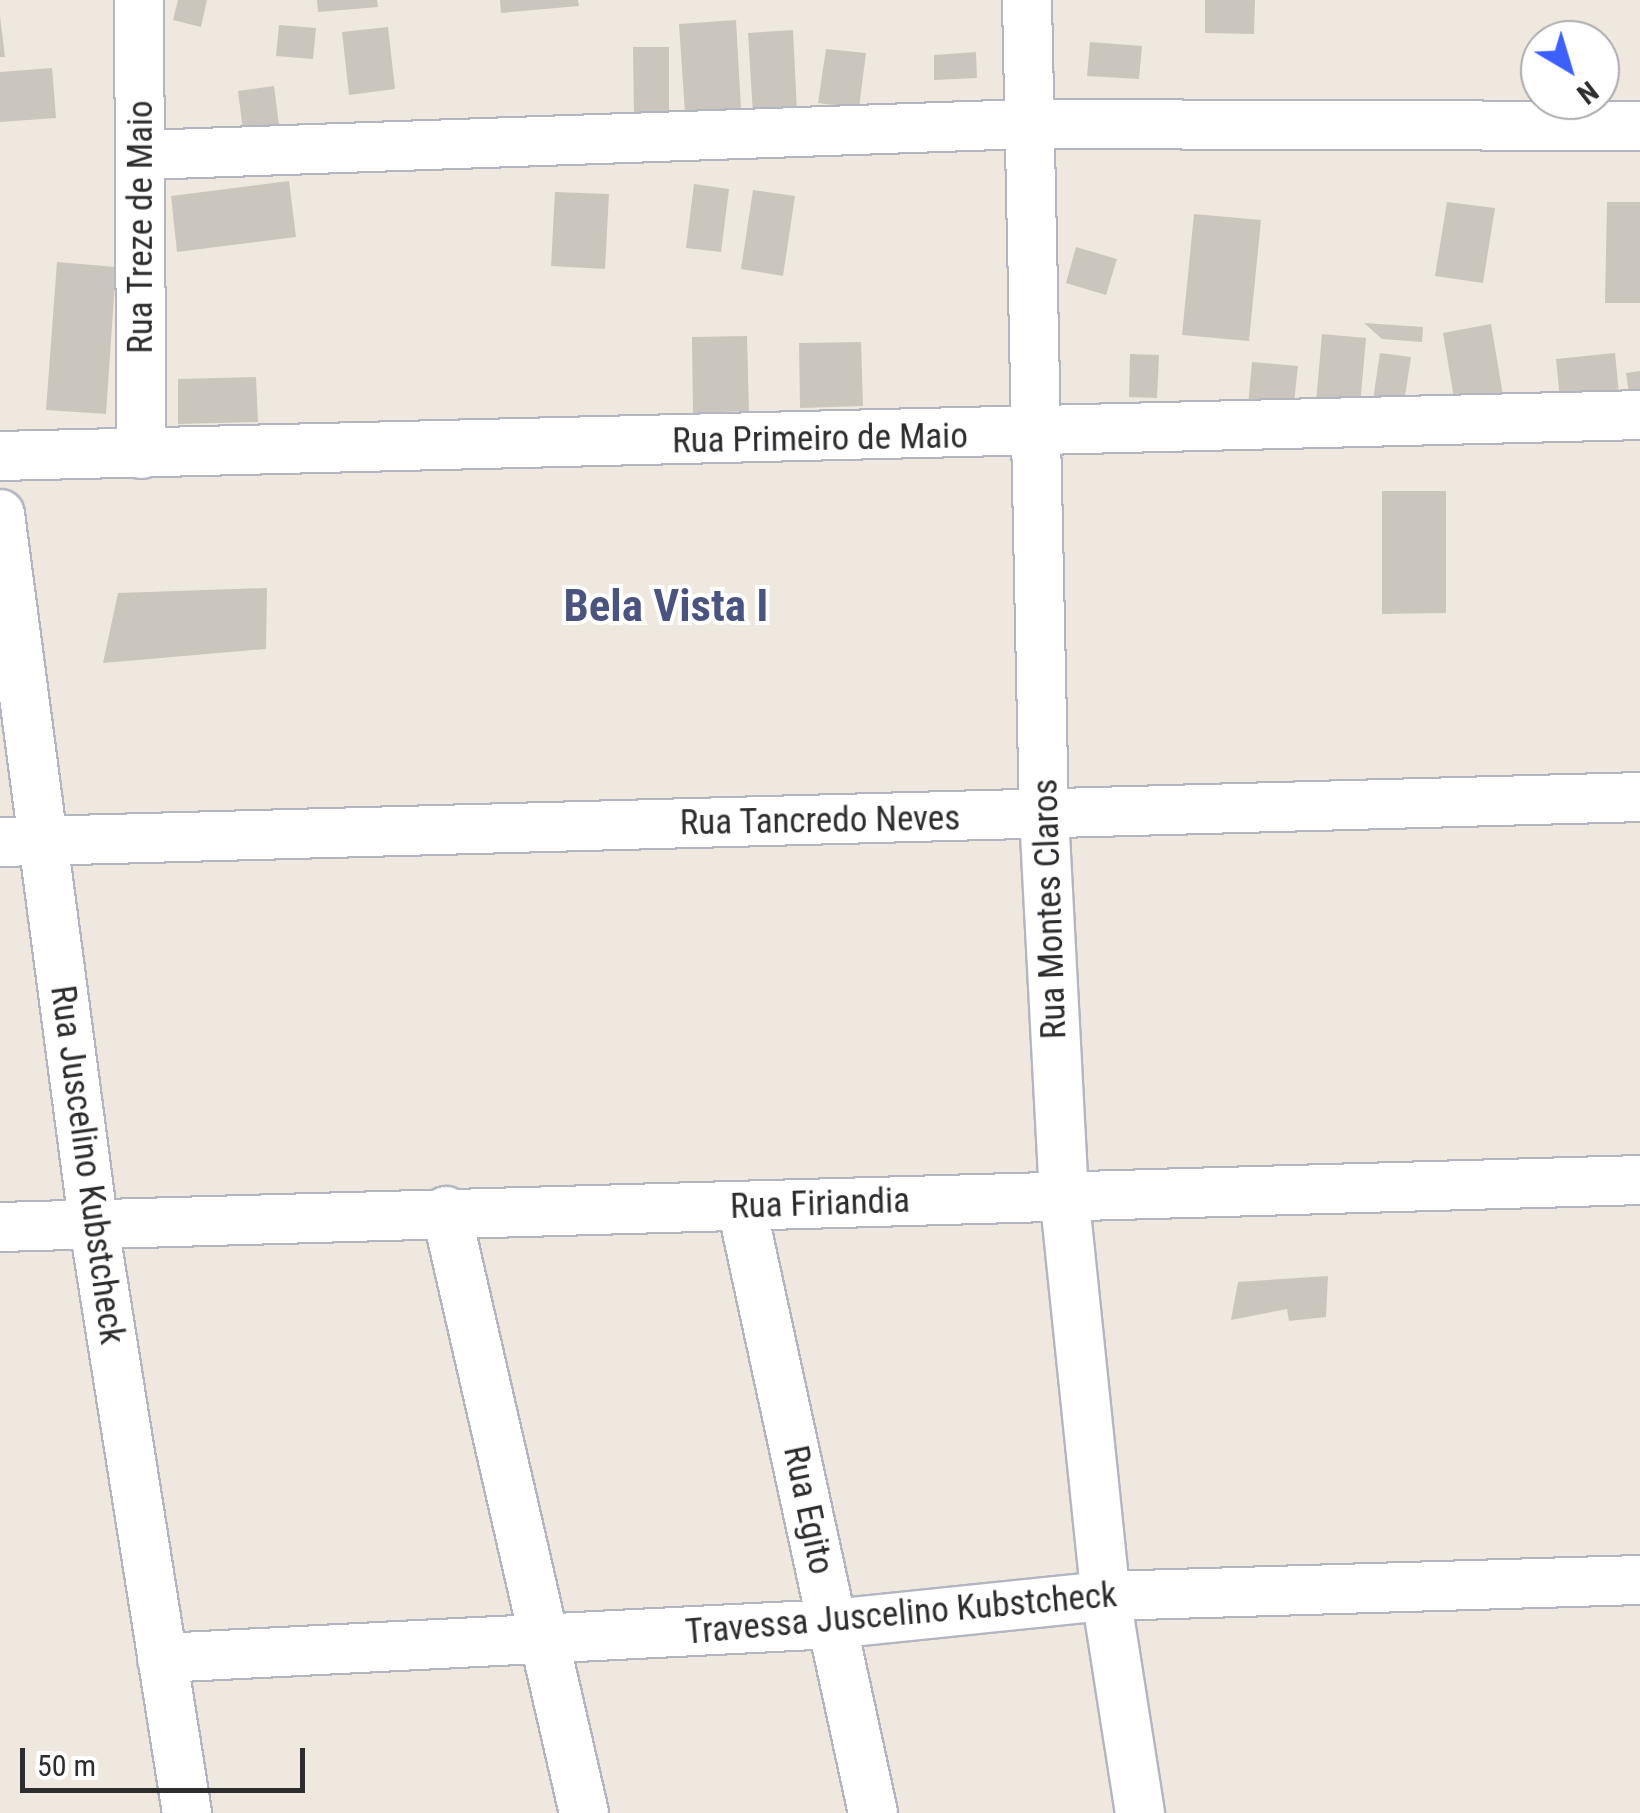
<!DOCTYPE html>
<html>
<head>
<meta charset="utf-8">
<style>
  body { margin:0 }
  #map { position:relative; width:1640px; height:1813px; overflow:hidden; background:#efe8df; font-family:"Roboto Condensed",sans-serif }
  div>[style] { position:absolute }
  .building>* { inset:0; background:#cbc6bd }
  .roads { filter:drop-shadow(2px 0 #b3b5c1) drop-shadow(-2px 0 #b3b5c1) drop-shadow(0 2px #b3b5c1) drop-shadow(0 -2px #b3b5c1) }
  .minor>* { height:48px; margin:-24px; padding:0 24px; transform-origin:24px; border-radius:24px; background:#fff }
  span { translate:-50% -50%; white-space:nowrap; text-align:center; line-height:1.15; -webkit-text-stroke:8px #fff; paint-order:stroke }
  .street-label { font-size:35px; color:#2d2d2d }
  .district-label { font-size:45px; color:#4a5481; font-weight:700 }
  .north { position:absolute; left:1520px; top:20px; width:100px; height:100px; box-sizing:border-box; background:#fff; border:2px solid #ababab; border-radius:50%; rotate:142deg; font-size:28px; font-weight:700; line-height:40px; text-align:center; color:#2d2d2d }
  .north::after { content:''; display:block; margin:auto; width:35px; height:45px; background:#3c5fff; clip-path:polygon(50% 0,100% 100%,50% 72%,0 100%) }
  .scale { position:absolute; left:20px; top:1748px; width:285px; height:45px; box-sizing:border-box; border:5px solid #2d2d2d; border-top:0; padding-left:12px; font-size:30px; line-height:35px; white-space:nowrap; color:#2d2d2d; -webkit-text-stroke:8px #fff; paint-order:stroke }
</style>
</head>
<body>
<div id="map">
  <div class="building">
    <i style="clip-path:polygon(178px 0,207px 0,201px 27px,173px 20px)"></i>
    <i style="clip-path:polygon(317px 0,377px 0,378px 7px,318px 12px)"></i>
    <i style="clip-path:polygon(500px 0,578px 0,579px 6px,501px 13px)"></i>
    <i style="clip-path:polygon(1205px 0,1255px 0,1254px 34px,1205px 33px)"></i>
    <i style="clip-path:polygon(0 16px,5px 57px,0 57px)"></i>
    <i style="clip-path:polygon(736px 20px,741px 109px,685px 113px,679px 24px)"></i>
    <i style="clip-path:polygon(279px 25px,316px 28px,313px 59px,276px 56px)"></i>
    <i style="clip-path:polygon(388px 27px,395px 89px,349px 95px,342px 32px)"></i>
    <i style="clip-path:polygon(793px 30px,797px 112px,753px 115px,748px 33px)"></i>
    <i style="clip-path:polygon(1090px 42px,1142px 46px,1139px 79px,1087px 76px)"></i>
    <i style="clip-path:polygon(633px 47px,669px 47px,669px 116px,634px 117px)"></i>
    <i style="clip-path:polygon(826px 49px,866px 53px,859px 108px,818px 103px)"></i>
    <i style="clip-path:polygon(976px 52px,977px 78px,934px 80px,934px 55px)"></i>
    <i style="clip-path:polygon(52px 68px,56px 118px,0 122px,0 72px)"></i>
    <i style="clip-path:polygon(274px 86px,280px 133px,244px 138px,238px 91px)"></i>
    <i style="clip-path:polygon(289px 181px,296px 237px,177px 252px,171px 196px)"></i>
    <i style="clip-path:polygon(694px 184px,729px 189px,721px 252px,686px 248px)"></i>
    <i style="clip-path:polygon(753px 190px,795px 196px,783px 276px,741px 269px)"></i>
    <i style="clip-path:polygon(555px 192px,609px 194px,605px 269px,551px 266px)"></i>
    <i style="clip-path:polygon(1447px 202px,1495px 208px,1483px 283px,1435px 276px)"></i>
    <i style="clip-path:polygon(1607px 202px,1640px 202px,1640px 303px,1605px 303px)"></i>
    <i style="clip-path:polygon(1194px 214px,1261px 220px,1249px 341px,1182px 335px)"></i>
    <i style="clip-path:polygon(1076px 247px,1117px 259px,1106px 295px,1066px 283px)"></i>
    <i style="clip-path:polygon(57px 262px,116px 267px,106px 414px,46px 410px)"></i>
    <i style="clip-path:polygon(1364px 323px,1423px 327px,1422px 342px,1382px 339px)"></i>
    <i style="clip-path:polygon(1491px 324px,1505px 407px,1457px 416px,1443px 333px)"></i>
    <i style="clip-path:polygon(1322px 334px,1366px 338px,1360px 406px,1316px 402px)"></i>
    <i style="clip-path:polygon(747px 336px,749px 411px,693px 413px,692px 337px)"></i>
    <i style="clip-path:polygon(861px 342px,863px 406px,800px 408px,799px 343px)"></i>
    <i style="clip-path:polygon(1380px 353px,1411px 357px,1403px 409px,1371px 413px)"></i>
    <i style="clip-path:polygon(1615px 353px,1620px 404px,1561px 410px,1556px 359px)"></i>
    <i style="clip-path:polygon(1130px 354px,1159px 355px,1157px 398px,1129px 397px)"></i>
    <i style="clip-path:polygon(1252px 362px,1298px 366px,1292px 421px,1247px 417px)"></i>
    <i style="clip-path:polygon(1640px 371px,1640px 407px,1631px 408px,1626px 373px)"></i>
    <i style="clip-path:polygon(256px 377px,258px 422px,178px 424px,178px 379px)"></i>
    <i style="clip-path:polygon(1382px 491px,1446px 491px,1446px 613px,1382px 614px)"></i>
    <i style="clip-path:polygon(267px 588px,266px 649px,103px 663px,118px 593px)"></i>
    <i style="clip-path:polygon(1328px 1276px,1326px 1317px,1289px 1321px,1287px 1309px,1231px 1320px,1238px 1282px)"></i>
  </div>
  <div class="roads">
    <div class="minor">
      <i style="left:139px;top:0;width:454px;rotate:89.7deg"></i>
      <i style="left:1027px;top:0;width:815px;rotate:88.81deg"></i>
      <i style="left:1044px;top:815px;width:379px;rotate:87deg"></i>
      <i style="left:1064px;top:1193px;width:405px;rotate:84.1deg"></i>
      <i style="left:1106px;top:1596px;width:220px;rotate:81.1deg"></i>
      <i style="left:143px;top:155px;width:886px;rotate:-2.01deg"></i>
      <i style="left:1028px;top:124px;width:612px;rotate:0.19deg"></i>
      <i style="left:0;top:456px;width:1641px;rotate:-1.43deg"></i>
      <i style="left:0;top:514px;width:712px;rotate:82.5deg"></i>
      <i style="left:93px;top:1220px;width:600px;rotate:80.99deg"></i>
      <i style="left:0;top:842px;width:1641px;rotate:-1.57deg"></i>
      <i style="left:742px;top:1208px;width:619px;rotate:77.78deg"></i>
      <i style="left:446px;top:1211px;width:618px;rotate:77.09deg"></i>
      <i style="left:0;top:1227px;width:1641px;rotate:-1.64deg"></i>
      <i style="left:162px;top:1658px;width:672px;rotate:-2.9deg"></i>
      <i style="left:833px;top:1624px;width:274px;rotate:-5.9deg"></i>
      <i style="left:1106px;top:1596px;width:534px;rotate:-1.72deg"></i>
    </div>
  </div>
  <div class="street-label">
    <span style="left:141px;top:227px;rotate:-90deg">Rua Treze de Maio</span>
    <span style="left:820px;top:439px;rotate:-1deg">Rua Primeiro de Maio</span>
    <span style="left:820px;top:821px;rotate:-1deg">Rua Tancredo Neves</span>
    <span style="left:1050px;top:909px;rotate:-92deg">Rua Montes Claros</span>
    <span style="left:87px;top:1165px;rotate:82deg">Rua Juscelino Kubstcheck</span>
    <span style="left:820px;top:1204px;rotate:-2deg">Rua Firiandia</span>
    <span style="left:808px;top:1510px;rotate:78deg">Rua Egito</span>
    <span style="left:901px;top:1614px;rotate:-5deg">Travessa Juscelino Kubstcheck</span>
  </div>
  <div class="district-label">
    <span style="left:666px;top:606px">Bela Vista I</span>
  </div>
  <div class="north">N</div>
  <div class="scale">50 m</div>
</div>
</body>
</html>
